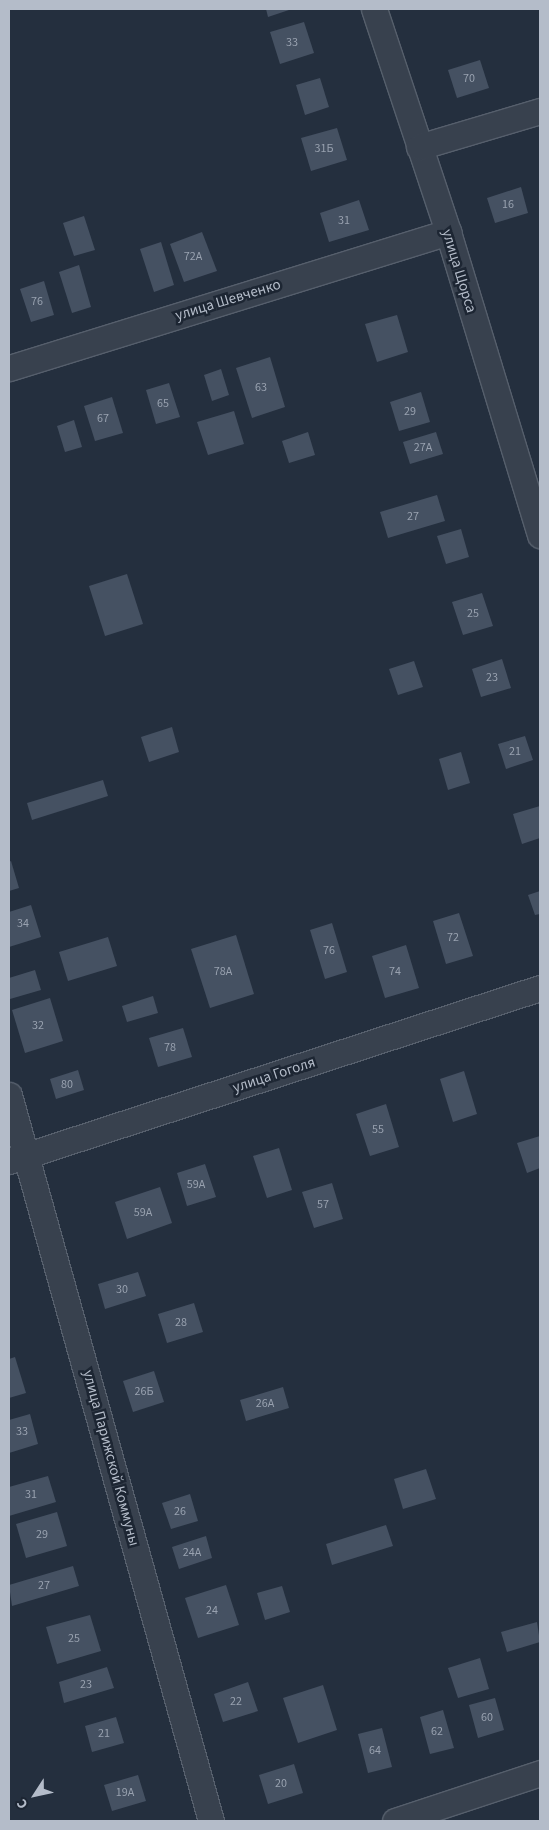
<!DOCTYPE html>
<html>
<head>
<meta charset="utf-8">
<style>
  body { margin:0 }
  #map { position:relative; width:549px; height:1830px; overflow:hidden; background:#242f3e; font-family:"Source Sans 3",sans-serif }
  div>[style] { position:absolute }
  .building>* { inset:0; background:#455162 }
  .roads { filter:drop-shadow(1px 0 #565f6c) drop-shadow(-1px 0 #565f6c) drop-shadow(0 1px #565f6c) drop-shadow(0 -1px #565f6c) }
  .minor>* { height:25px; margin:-12.5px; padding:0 12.5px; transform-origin:12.5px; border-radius:12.5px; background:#38414e }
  span { translate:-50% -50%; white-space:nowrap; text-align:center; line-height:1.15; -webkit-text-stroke:5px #1d2633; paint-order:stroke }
  .number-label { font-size:12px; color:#98a1af }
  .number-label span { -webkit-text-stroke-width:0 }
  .street-label { font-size:15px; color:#b4bcc9 }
  .frame { position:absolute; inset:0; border:10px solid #b4bcc9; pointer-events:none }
  .north { position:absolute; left:10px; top:1770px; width:50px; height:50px; -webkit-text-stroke:4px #1d2633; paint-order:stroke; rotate:235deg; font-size:14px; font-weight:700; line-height:20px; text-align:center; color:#b4bcc9 }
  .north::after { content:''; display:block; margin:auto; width:18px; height:22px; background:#b4bcc9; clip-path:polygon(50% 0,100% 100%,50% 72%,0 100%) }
</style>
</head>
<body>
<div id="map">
  <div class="building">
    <i style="clip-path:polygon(266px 9px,292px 9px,268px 17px)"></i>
    <i style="clip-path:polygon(304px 22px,314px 53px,280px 64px,270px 32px)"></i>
    <i style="clip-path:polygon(480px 60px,489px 88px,457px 98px,448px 70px)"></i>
    <i style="clip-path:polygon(320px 78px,329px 107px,305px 115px,296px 85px)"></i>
    <i style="clip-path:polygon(337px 128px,347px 160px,311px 171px,301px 138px)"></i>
    <i style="clip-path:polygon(521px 187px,528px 213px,495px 223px,487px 198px)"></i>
    <i style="clip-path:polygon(359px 200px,369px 230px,329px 242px,320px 213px)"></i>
    <i style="clip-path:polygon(84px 216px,95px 250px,74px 256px,63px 223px)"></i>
    <i style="clip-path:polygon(202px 232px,217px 271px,184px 282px,170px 244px)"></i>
    <i style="clip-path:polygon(161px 242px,174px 285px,154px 292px,140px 249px)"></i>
    <i style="clip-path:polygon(79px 265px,91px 307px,72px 313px,59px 272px)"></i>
    <i style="clip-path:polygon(44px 281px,54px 315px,31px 322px,20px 289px)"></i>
    <i style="clip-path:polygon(397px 315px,408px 352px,377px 362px,365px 324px)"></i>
    <i style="clip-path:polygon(270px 357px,285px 407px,252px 418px,236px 368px)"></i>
    <i style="clip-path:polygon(221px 369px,229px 395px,212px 401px,204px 375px)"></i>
    <i style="clip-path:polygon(169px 383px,180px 417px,156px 424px,146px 390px)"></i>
    <i style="clip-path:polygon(421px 392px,430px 422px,399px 431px,390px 402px)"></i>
    <i style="clip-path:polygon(112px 397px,123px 433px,95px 441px,84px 406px)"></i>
    <i style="clip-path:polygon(234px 411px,244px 444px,208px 455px,197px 422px)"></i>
    <i style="clip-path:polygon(74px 420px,82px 447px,65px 452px,57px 426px)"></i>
    <i style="clip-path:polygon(308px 432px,315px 455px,289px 463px,282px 441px)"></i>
    <i style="clip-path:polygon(436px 432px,443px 454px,410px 464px,403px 442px)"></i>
    <i style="clip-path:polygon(437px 495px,445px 521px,388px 538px,380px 512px)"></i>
    <i style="clip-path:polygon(461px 529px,469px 557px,446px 564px,437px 536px)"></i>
    <i style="clip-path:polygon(127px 574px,143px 624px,105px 636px,89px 586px)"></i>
    <i style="clip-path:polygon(482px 593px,493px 626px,463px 635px,452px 602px)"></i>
    <i style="clip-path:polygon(502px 659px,511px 688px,481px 697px,472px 669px)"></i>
    <i style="clip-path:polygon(414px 661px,423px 687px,398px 695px,389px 669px)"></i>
    <i style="clip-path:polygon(172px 727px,179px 752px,149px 762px,141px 737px)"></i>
    <i style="clip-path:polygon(525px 736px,533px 760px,506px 769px,498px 744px)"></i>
    <i style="clip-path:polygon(461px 752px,470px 783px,448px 790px,439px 759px)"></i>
    <i style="clip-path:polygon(103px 780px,108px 796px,32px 820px,27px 803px)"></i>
    <i style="clip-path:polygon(540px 806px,540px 838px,522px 844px,513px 814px)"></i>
    <i style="clip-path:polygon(11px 861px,19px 888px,9px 891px,9px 862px)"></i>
    <i style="clip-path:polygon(540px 891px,540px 914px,535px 915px,528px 895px)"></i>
    <i style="clip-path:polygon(31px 905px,41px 937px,9px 947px,9px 912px)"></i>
    <i style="clip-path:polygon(459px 913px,473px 956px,446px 964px,433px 921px)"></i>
    <i style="clip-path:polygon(332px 923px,347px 972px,325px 979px,310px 930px)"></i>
    <i style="clip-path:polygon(236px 935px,254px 994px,210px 1008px,191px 949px)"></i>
    <i style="clip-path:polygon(108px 937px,117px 966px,68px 981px,59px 952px)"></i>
    <i style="clip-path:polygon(406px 945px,419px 988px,385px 998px,372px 956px)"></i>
    <i style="clip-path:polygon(35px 970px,41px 990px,10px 999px,9px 978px)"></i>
    <i style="clip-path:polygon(153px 996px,158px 1013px,127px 1022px,122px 1006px)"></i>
    <i style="clip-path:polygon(50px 998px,63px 1041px,25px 1053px,12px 1010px)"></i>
    <i style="clip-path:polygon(183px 1028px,192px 1057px,158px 1067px,149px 1038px)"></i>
    <i style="clip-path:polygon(78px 1070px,84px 1090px,56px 1099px,50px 1079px)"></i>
    <i style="clip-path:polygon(464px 1071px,477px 1114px,453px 1122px,440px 1079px)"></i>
    <i style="clip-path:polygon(386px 1104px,399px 1147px,370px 1156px,356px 1114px)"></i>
    <i style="clip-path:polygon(540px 1136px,540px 1168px,527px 1173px,517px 1143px)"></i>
    <i style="clip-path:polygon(279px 1148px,292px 1190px,267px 1198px,253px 1156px)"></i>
    <i style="clip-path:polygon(205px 1164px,216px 1197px,187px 1206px,177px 1173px)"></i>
    <i style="clip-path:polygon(332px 1183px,343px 1219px,314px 1228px,302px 1192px)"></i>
    <i style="clip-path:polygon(160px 1187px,172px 1223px,127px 1239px,115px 1202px)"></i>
    <i style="clip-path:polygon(138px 1272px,146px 1296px,105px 1309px,98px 1284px)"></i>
    <i style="clip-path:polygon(194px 1303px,203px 1332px,167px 1343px,158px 1314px)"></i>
    <i style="clip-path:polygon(15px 1357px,26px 1393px,9px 1398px,9px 1359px)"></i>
    <i style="clip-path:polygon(154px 1371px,164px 1402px,133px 1412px,123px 1381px)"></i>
    <i style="clip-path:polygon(283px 1387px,289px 1408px,246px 1421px,240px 1400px)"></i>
    <i style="clip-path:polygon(30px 1414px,38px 1444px,9px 1453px,9px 1420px)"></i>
    <i style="clip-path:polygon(426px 1469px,436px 1499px,403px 1509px,394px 1479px)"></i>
    <i style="clip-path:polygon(48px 1476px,56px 1502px,9px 1516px,9px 1487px)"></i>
    <i style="clip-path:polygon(190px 1494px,198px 1521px,171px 1529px,162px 1503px)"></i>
    <i style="clip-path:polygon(57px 1512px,67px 1546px,26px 1558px,16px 1524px)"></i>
    <i style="clip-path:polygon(386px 1525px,393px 1546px,332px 1565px,326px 1544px)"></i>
    <i style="clip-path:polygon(206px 1536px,212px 1558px,179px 1569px,172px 1547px)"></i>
    <i style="clip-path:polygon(73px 1566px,79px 1586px,12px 1606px,9px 1585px)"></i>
    <i style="clip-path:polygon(226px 1585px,239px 1625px,198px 1638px,185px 1598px)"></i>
    <i style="clip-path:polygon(282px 1586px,290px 1612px,265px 1620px,257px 1593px)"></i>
    <i style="clip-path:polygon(90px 1615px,101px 1651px,57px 1664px,46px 1627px)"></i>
    <i style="clip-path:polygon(537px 1622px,540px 1642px,507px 1652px,501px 1632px)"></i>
    <i style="clip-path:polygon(480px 1658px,489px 1689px,458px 1698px,448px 1668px)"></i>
    <i style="clip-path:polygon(107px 1667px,114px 1688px,64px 1703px,59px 1682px)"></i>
    <i style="clip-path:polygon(248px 1682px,258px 1711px,223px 1722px,214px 1694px)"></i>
    <i style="clip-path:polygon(323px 1685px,337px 1730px,298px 1743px,283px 1698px)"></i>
    <i style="clip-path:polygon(495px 1698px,504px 1730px,478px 1738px,469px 1705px)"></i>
    <i style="clip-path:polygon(443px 1710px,454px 1748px,430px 1754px,420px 1717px)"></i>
    <i style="clip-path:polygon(116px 1717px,124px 1743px,92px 1752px,85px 1726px)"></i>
    <i style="clip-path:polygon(382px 1728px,392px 1767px,368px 1773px,358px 1734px)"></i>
    <i style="clip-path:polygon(294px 1764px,303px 1793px,268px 1804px,259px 1775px)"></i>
    <i style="clip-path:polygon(138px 1775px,146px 1801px,112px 1811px,104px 1785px)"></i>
  </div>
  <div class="roads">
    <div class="minor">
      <i style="left:374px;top:9px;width:235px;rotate:71.6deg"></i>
      <i style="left:448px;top:232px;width:317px;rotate:73.1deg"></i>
      <i style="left:419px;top:147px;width:126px;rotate:-16.6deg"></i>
      <i style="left:9px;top:368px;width:460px;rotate:-17.2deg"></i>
      <i style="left:9px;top:1095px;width:754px;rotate:74.45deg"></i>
      <i style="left:9px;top:1161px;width:558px;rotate:-18.05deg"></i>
      <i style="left:395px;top:1821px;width:153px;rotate:-18.3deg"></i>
    </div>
  </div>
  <div class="number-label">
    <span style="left:292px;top:43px">33</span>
    <span style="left:469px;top:79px">70</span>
    <span style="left:324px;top:149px">31Б</span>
    <span style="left:508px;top:205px">16</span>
    <span style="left:344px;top:221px">31</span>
    <span style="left:193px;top:257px">72А</span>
    <span style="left:37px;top:302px">76</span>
    <span style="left:261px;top:388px">63</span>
    <span style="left:163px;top:404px">65</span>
    <span style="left:410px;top:412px">29</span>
    <span style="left:103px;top:419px">67</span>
    <span style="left:423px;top:448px">27А</span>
    <span style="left:413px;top:517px">27</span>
    <span style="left:473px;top:614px">25</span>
    <span style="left:492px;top:678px">23</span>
    <span style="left:515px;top:752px">21</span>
    <span style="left:23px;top:924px">34</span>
    <span style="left:453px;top:938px">72</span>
    <span style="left:329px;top:951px">76</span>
    <span style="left:223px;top:972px">78А</span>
    <span style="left:395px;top:972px">74</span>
    <span style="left:38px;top:1026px">32</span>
    <span style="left:170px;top:1048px">78</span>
    <span style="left:67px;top:1085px">80</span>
    <span style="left:378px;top:1130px">55</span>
    <span style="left:196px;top:1185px">59А</span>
    <span style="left:323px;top:1205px">57</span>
    <span style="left:143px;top:1213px">59А</span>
    <span style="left:122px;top:1290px">30</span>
    <span style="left:181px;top:1323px">28</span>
    <span style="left:144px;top:1392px">26Б</span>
    <span style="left:265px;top:1404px">26А</span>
    <span style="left:22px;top:1432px">33</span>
    <span style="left:31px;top:1495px">31</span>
    <span style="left:180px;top:1512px">26</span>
    <span style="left:42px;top:1535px">29</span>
    <span style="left:192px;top:1553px">24А</span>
    <span style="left:44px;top:1586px">27</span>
    <span style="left:212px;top:1611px">24</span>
    <span style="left:74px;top:1639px">25</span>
    <span style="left:86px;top:1685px">23</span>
    <span style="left:236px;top:1702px">22</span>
    <span style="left:487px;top:1718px">60</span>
    <span style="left:437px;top:1732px">62</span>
    <span style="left:104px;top:1734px">21</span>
    <span style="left:375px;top:1751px">64</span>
    <span style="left:281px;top:1784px">20</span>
    <span style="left:125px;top:1793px">19А</span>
  </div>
  <div class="street-label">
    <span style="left:459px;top:271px;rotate:73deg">улица Щорса</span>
    <span style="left:228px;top:300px;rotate:-17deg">улица Шевченко</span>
    <span style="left:274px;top:1075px;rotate:-18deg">улица Гоголя</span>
    <span style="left:111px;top:1458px;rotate:75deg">улица Парижской Коммуны</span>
  </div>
  <div class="frame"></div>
  <div class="north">С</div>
</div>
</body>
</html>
